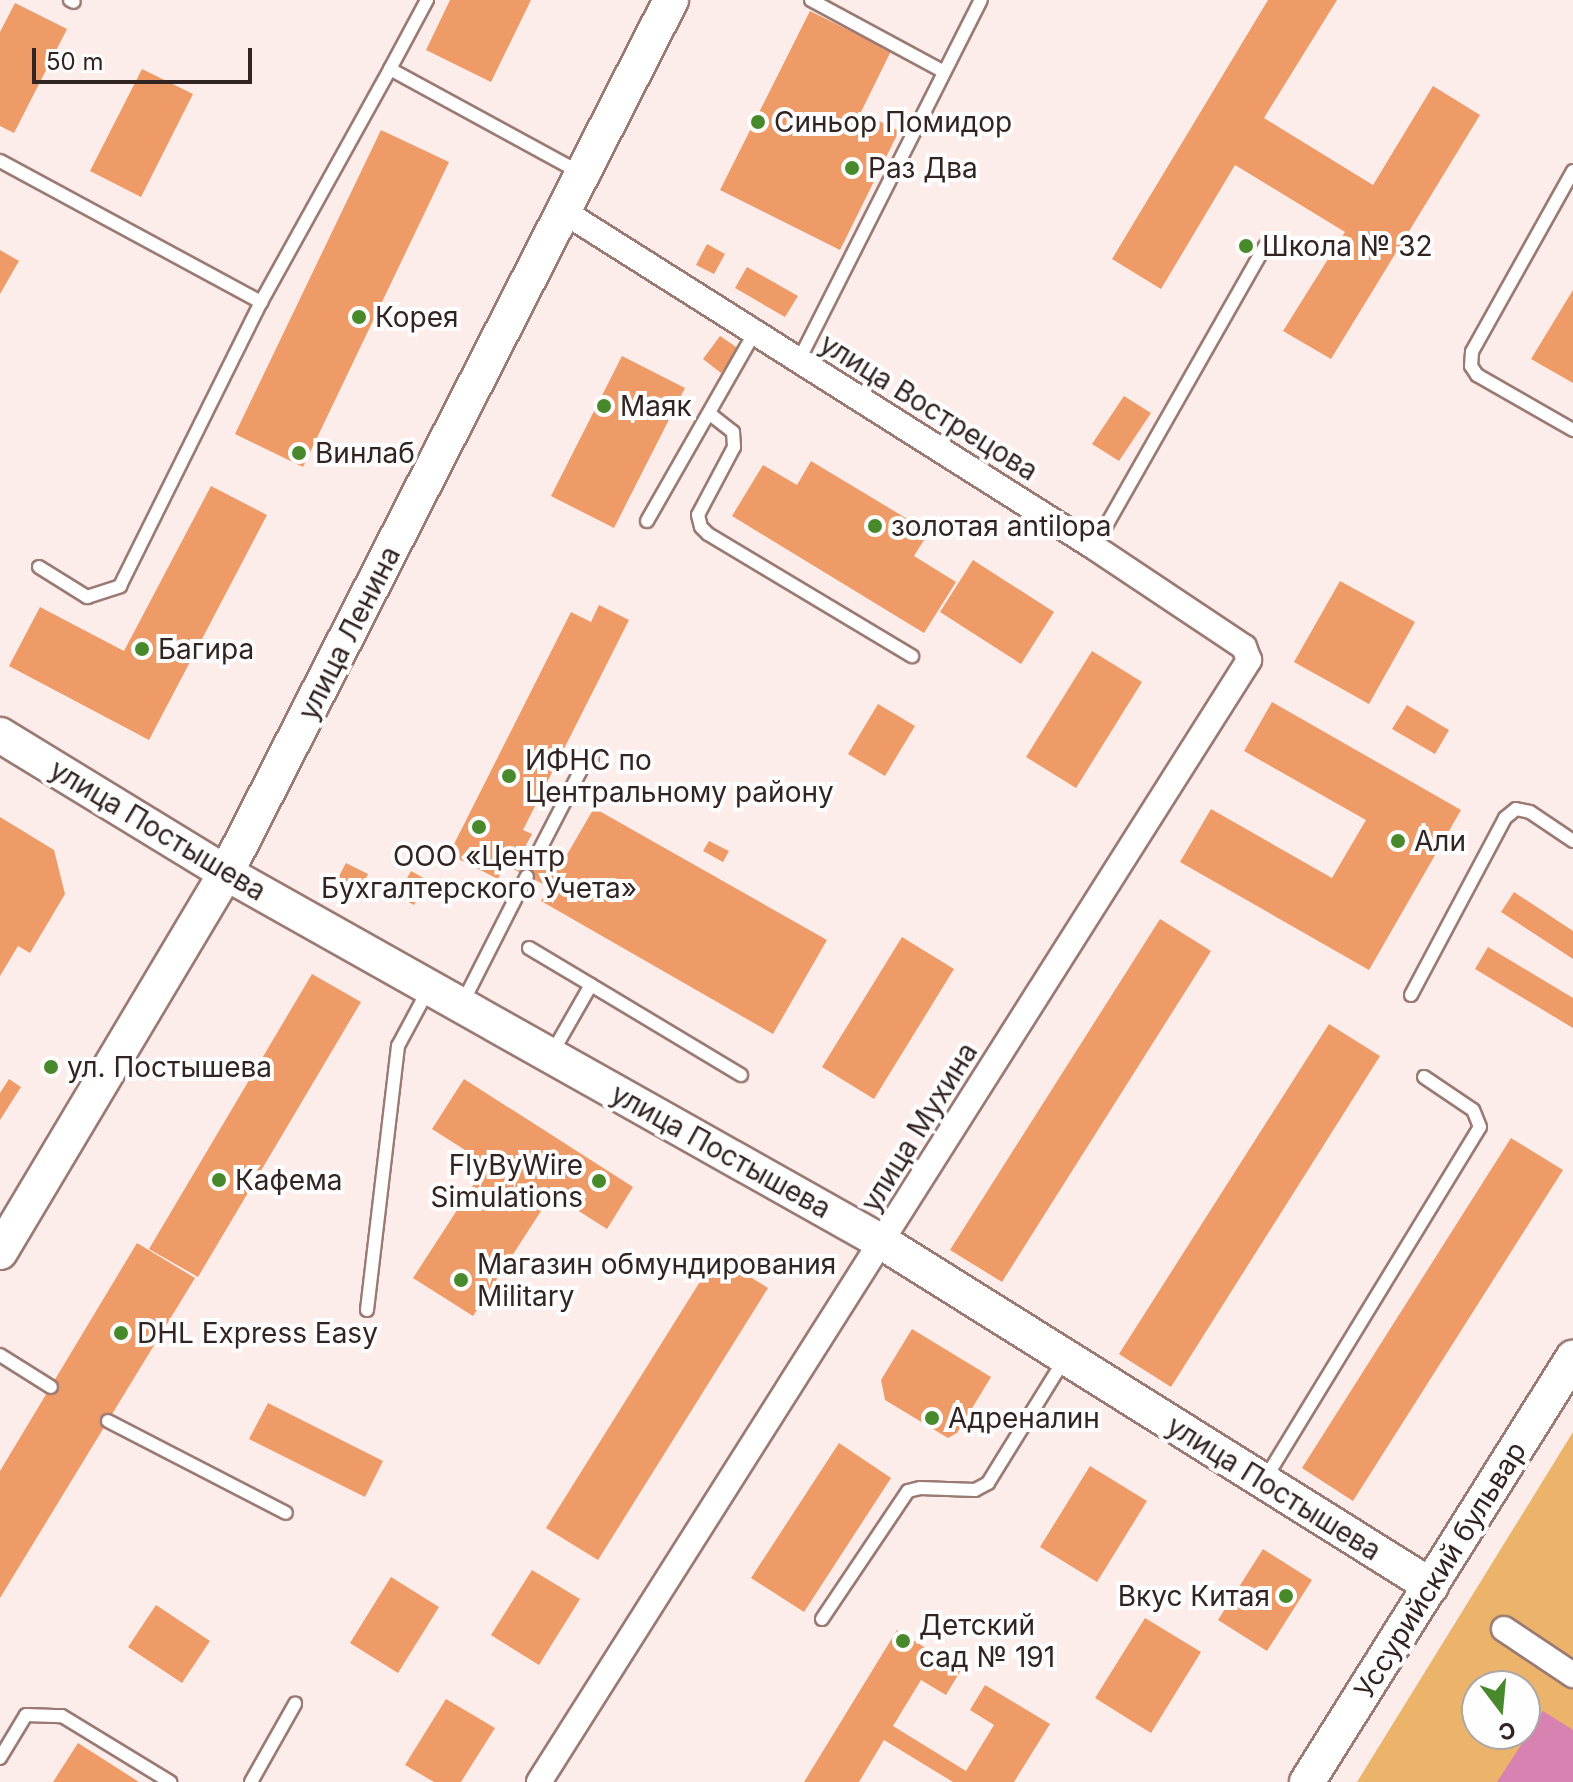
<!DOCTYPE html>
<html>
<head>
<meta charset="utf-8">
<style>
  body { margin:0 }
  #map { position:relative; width:1573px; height:1782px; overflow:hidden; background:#fcedea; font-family:Inter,sans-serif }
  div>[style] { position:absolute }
  .green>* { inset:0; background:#ecb46b }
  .water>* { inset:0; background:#d882b1 }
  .building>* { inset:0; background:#ee9b68 }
  .roads { filter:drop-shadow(2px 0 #9b7a74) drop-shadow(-2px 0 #9b7a74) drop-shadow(0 2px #9b7a74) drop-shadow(0 -2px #9b7a74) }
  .lane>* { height:12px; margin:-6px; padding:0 6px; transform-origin:6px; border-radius:6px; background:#fff }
  .street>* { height:24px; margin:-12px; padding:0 12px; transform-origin:12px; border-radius:12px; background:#fff }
  .secondary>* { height:34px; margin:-17px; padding:0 17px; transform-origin:17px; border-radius:17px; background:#fff }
  .dots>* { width:22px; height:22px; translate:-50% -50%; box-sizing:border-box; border:4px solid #fefefe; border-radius:50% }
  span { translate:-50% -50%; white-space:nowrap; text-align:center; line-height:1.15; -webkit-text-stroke:8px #fefefe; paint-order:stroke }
  .poi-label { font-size:28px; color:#322422 }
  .left { translate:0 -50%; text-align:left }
  .right { translate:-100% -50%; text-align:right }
  .street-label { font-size:28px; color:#322422 }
  .north { position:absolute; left:1461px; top:1670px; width:80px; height:80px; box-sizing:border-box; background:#fefefe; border:2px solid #aca7a6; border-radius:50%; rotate:164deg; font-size:22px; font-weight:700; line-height:32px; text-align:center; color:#322422 }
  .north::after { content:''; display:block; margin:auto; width:28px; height:36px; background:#48892b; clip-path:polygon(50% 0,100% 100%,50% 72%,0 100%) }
  .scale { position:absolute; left:32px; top:48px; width:220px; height:36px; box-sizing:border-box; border:4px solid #322422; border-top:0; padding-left:10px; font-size:24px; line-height:28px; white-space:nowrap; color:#322422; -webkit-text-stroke:6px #fefefe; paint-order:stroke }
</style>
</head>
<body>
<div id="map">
  <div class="green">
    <i style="clip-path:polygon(evenodd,1573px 1432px,1573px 1782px,1357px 1782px,1573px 1432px,1477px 1686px,1525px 1686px,1525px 1734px,1477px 1734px,1477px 1686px)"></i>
  </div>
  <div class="water">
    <i style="clip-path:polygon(1543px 1711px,1573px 1730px,1573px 1782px,1497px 1782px)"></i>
  </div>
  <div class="building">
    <i style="clip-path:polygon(450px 0,531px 0,491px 82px,426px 50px)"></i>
    <i style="clip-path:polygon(1268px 0,1337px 0,1264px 118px,1373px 185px,1433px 86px,1480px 115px,1331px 359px,1283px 331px,1345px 232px,1235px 165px,1161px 289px,1112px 259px)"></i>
    <i style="clip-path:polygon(15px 3px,67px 29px,14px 133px,0 126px,0 32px)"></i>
    <i style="clip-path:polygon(810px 11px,891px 51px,861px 112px,899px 131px,840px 250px,720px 190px)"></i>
    <i style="clip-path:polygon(142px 69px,193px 94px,141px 197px,90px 171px)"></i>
    <i style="clip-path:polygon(381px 130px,449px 162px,303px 467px,235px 434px)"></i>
    <i style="clip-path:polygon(707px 244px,725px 254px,714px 274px,696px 265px)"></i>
    <i style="clip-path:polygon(0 250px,19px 261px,0 294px)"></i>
    <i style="clip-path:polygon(747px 267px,798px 296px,785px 317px,735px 288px)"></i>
    <i style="clip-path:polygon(1573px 290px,1573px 383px,1531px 359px)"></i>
    <i style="clip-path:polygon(720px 336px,739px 349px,721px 373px,703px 359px)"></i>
    <i style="clip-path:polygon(622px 356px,685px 388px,614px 528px,551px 496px)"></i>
    <i style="clip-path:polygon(1124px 396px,1151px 413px,1119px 461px,1092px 444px)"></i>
    <i style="clip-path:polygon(811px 461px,929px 532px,914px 556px,956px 582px,924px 633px,732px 516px,763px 465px,797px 485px)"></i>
    <i style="clip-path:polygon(211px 486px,267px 515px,149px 740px,9px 666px,40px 607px,124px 651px)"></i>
    <i style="clip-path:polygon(973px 560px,1054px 612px,1021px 664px,940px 612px)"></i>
    <i style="clip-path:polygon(1340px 581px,1415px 622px,1369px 704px,1294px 662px)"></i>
    <i style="clip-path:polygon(599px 605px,629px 620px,523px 830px,532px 834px,525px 847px,561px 865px,594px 808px,827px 940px,773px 1034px,541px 901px,549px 887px,505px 865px,498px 879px,449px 854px,571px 612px,591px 622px)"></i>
    <i style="clip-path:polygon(1092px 651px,1142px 682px,1076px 788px,1026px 757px)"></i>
    <i style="clip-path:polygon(1272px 702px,1461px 810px,1369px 970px,1180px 862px,1211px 809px,1332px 878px,1366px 820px,1244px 751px)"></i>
    <i style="clip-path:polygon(878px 704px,915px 726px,885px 776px,848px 754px)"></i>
    <i style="clip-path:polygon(1407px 705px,1449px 730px,1435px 754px,1392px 729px)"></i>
    <i style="clip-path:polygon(0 817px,54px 850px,65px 894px,30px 953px,18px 946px,0 976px)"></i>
    <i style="clip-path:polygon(709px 841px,729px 851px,723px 862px,703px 851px)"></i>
    <i style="clip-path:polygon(346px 863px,368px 874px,360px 890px,338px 878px)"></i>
    <i style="clip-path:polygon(411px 871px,427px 880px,414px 905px,397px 896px)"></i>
    <i style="clip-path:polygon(1514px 892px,1573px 931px,1573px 959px,1501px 912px)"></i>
    <i style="clip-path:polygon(1160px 919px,1211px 951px,1002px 1282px,950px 1250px)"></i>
    <i style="clip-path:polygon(902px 937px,954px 969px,874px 1099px,822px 1067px)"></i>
    <i style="clip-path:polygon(1488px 947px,1573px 998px,1573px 1028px,1475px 969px)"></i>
    <i style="clip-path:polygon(312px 974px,361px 1002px,198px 1277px,149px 1249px)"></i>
    <i style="clip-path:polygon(1329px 1024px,1380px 1056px,1171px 1387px,1119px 1354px)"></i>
    <i style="clip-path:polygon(9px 1079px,21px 1087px,0 1120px,0 1093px)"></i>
    <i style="clip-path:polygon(464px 1079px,633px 1187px,607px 1229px,552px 1194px,473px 1316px,413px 1278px,487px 1164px,432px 1129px)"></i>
    <i style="clip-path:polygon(1511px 1138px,1563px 1170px,1353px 1501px,1302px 1468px)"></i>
    <i style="clip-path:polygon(137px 1243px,195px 1278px,0 1598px,0 1471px)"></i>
    <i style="clip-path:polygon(716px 1256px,768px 1288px,598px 1560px,546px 1528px)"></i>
    <i style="clip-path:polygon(912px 1329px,991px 1377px,957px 1433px,948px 1438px,885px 1400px,881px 1380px)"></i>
    <i style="clip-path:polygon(268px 1403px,383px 1461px,365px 1497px,249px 1439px)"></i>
    <i style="clip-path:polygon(839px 1443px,891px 1478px,804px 1612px,751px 1578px)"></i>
    <i style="clip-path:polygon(1090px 1466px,1147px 1501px,1097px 1582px,1040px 1547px)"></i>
    <i style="clip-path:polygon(1263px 1549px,1312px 1580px,1267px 1651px,1218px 1620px)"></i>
    <i style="clip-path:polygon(532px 1570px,580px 1599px,539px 1665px,491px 1635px)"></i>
    <i style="clip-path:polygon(391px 1577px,439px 1607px,398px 1673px,350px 1643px)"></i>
    <i style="clip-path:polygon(156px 1605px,210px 1641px,182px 1683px,128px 1647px)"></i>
    <i style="clip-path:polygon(1145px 1618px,1201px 1652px,1151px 1733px,1095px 1698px)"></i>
    <i style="clip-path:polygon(897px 1630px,961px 1670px,946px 1695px,921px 1680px,893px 1726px,966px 1771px,994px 1725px,970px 1710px,985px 1685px,1050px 1724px,1014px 1782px,953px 1782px,884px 1740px,859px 1782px,804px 1782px)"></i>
    <i style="clip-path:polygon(446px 1699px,495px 1728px,461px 1782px,434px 1782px,405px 1765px)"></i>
    <i style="clip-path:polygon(78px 1743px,139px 1782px,53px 1782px)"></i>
  </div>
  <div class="roads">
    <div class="lane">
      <i style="left:70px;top:0;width:4px;rotate:27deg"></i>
      <i style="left:427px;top:0;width:78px;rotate:118.2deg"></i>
      <i style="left:390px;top:69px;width:217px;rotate:28.6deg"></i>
      <i style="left:811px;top:0;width:151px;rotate:28.4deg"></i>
      <i style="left:0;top:161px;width:297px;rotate:28.4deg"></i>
      <i style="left:1573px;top:171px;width:207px;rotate:119.2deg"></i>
      <i style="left:1472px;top:352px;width:14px;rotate:94deg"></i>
      <i style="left:1471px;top:366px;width:11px;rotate:56deg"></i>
      <i style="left:1477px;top:375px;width:111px;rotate:29.8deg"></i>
      <i style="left:799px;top:360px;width:403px;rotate:-63.2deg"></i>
      <i style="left:710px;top:414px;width:29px;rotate:38deg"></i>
      <i style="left:733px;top:432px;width:15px;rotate:86deg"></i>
      <i style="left:734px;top:447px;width:77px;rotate:117.9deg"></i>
      <i style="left:698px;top:515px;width:12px;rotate:76deg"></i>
      <i style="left:701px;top:527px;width:10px;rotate:45deg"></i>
      <i style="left:708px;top:534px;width:238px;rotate:30.9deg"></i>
      <i style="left:647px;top:521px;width:218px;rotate:-60.3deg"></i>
      <i style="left:1094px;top:547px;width:346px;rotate:-60.4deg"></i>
      <i style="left:39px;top:567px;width:57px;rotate:32deg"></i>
      <i style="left:87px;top:597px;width:35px;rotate:-18deg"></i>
      <i style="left:120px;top:586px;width:317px;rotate:-63.6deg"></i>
      <i style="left:261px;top:302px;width:266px;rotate:-61deg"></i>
      <i style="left:538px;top:853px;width:98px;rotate:-62.7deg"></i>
      <i style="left:583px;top:766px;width:11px;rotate:-38deg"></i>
      <i style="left:529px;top:948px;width:72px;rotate:30.8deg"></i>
      <i style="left:1411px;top:995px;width:200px;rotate:-62deg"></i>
      <i style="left:1505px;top:818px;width:14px;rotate:-39deg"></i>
      <i style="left:1516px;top:809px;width:14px;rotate:12deg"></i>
      <i style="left:1530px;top:812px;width:52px;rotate:34deg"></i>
      <i style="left:463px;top:1002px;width:141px;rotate:-63.1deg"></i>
      <i style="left:552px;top:1053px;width:78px;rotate:-60.2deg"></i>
      <i style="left:591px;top:985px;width:175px;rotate:31deg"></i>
      <i style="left:367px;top:1310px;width:266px;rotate:-83.3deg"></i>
      <i style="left:398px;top:1046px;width:64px;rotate:-61.8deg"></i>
      <i style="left:0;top:1355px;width:60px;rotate:32.1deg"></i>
      <i style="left:108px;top:1421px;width:200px;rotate:27.3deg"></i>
      <i style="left:1265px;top:1479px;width:412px;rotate:-58.6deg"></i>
      <i style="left:1480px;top:1127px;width:18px;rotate:-112deg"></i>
      <i style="left:1473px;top:1110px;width:59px;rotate:-146deg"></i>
      <i style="left:822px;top:1619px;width:154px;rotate:-56.1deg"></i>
      <i style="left:908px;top:1491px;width:12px;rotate:-14deg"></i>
      <i style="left:920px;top:1488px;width:55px;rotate:2.1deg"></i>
      <i style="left:975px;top:1490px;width:15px;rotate:-28deg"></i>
      <i style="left:988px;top:1483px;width:145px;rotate:-58.3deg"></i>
      <i style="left:0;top:1758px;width:50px;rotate:-58.8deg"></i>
      <i style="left:26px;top:1715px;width:36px;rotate:2deg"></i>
      <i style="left:62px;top:1716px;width:127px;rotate:31.4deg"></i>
      <i style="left:251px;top:1782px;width:90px;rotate:-60.6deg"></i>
    </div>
    <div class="street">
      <i style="left:1504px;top:1629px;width:83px;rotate:33.7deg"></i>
      <i style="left:539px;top:1782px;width:1328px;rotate:-57.67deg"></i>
      <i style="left:1249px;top:660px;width:14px;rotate:-111deg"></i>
      <i style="left:1244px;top:647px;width:180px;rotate:-146.3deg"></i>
      <i style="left:1094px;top:547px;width:628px;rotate:-147.68deg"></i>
    </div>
    <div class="secondary">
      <i style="left:0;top:735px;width:265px;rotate:31.4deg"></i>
      <i style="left:226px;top:873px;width:753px;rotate:29.36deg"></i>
      <i style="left:882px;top:1242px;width:648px;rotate:32.07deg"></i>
      <i style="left:0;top:1252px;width:441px;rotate:-59.2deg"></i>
      <i style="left:226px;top:873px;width:980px;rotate:-62.99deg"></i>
      <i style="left:1307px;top:1782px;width:501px;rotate:-57.9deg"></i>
    </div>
  </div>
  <div class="dots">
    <i style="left:758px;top:122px;background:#48892b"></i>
    <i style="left:852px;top:168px;background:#48892b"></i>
    <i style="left:1246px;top:246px;background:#48892b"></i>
    <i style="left:359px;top:317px;background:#48892b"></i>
    <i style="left:604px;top:406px;background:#48892b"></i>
    <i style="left:299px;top:453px;background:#48892b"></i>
    <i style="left:875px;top:526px;background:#48892b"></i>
    <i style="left:142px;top:649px;background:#48892b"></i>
    <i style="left:509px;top:776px;background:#48892b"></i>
    <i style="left:479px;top:827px;background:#48892b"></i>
    <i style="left:1398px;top:841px;background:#48892b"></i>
    <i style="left:51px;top:1067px;background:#48892b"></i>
    <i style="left:219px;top:1180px;background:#48892b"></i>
    <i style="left:599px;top:1181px;background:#48892b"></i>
    <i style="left:461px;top:1280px;background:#48892b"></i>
    <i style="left:121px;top:1333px;background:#48892b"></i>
    <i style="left:932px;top:1418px;background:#48892b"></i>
    <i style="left:1286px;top:1596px;background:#48892b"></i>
    <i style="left:903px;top:1641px;background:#48892b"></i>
  </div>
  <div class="poi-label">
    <span class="left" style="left:774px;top:122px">Синьор Помидор</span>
    <span class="left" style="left:868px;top:168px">Раз Два</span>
    <span class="left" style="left:1262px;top:246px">Школа № 32</span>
    <span class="left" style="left:375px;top:317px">Корея</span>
    <span class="left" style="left:620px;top:406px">Маяк</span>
    <span class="left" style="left:315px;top:453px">Винлаб</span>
    <span class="left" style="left:891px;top:526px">золотая antilopa</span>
    <span class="left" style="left:158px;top:649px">Багира</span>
    <span class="left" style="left:525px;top:776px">ИФНС по<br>Центральному району</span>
    <span class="left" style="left:1414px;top:841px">Али</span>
    <span style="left:479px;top:872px">ООО «Центр<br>Бухгалтерского Учета»</span>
    <span class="left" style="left:67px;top:1067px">ул. Постышева</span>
    <span class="right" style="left:583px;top:1181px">FlyByWire<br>Simulations</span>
    <span class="left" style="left:235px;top:1180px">Кафема</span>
    <span class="left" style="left:477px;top:1280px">Магазин обмундирования<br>Military</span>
    <span class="left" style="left:137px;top:1333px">DHL Express Easy</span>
    <span class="left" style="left:948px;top:1418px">Адреналин</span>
    <span class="right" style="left:1270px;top:1596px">Вкус Китая</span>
    <span class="left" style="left:919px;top:1641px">Детский<br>сад № 191</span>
  </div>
  <div class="street-label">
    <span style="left:929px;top:407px;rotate:32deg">улица Вострецова</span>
    <span style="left:349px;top:633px;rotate:-63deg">улица Ленина</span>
    <span style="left:158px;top:830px;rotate:31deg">улица Постышева</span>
    <span style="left:919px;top:1127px;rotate:-58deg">улица Мухина</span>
    <span style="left:721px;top:1151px;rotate:29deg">улица Постышева</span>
    <span style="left:1274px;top:1488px;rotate:32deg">улица Постышева</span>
    <span style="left:1440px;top:1570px;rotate:-58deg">Уссурийский бульвар</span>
  </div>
  <div class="north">С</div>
  <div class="scale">50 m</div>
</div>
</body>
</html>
